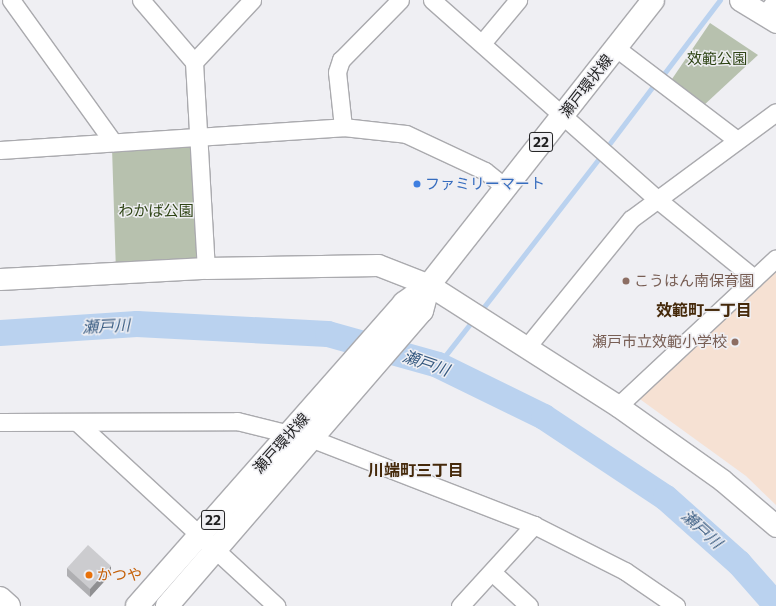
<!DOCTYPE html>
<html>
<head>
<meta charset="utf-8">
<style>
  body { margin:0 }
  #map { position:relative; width:776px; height:606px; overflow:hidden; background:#efeff3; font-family:Commissioner,"Noto Sans JP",sans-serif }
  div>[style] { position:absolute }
  .education>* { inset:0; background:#f6e1d3 }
  .green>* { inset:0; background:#b7c1ae }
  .stream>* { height:4.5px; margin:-2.25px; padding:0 2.25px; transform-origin:2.25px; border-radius:2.25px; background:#bad2ef }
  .river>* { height:26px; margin:-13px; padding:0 13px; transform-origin:13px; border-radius:13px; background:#bad2ef }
  .roads { filter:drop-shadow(1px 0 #aaaaae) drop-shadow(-1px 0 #aaaaae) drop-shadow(0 1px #aaaaae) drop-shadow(0 -1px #aaaaae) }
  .minor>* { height:17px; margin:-8.5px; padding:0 8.5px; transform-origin:8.5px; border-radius:8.5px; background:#fff }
  .tertiary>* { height:21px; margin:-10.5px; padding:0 10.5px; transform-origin:10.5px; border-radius:10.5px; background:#fff }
  .primary>* { height:22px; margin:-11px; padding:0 11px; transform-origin:11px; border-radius:11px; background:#fff }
  .wall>* { inset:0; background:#afafb2 }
  .shaded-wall>* { inset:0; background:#8f8f91 }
  .building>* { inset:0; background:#cccccf }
  .dots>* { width:11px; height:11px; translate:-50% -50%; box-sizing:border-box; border:2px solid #efeff3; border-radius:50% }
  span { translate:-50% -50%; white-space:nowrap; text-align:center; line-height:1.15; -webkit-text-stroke:3px #efeff3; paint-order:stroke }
  .shield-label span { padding:1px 3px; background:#efeff3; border:1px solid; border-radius:3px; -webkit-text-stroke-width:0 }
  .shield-label { font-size:14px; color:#1f1f20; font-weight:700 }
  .park-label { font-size:15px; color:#2e4415 }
  .street-label { font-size:15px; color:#1f1f20 }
  .shop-label { font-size:15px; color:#366cbe }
  .left { translate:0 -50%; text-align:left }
  .education-label { font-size:15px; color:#785e54 }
  .right { translate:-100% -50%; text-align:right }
  .food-label { font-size:15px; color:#c56008 }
  .neighbourhood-label { font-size:16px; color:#45290a; font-weight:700 }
  .water-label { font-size:16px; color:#355980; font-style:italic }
</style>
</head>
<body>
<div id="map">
  <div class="education">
    <i style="clip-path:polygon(776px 265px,776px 505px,746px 476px,637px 397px)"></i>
  </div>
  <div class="green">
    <i style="clip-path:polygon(710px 23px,758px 55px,703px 106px,670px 82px)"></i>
    <i style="clip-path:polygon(194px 143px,201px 265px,116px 272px,112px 148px)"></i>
  </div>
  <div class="stream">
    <i style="left:663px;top:75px;width:94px;rotate:-52.8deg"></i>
    <i style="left:610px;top:143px;width:73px;rotate:-52.8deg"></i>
    <i style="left:480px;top:312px;width:192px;rotate:-52.2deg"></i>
    <i style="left:438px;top:365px;width:58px;rotate:-52deg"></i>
  </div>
  <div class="river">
    <i style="left:0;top:333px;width:137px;rotate:-3.8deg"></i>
    <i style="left:137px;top:324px;width:191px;rotate:3deg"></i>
    <i style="left:328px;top:334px;width:114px;rotate:15.7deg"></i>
    <i style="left:438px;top:365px;width:118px;rotate:26.1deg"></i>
    <i style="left:544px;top:417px;width:146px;rotate:33.6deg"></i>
    <i style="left:666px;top:498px;width:98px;rotate:41.7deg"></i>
    <i style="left:739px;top:563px;width:56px;rotate:48.6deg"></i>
  </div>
  <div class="roads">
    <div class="minor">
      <i style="left:11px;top:0;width:175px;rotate:54.3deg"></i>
      <i style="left:141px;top:0;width:82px;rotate:49.5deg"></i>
      <i style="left:194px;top:62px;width:206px;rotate:86.7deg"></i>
      <i style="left:432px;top:0;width:302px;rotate:41.5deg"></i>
      <i style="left:658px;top:200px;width:124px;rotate:39.1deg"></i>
      <i style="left:765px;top:14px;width:18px;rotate:-52deg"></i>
      <i style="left:483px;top:42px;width:55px;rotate:-50.2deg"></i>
      <i style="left:616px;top:48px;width:152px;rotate:37.2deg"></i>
      <i style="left:194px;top:62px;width:85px;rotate:-46.9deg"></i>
      <i style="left:343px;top:127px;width:55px;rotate:-96.2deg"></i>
      <i style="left:337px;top:72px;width:13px;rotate:-72deg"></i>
      <i style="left:341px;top:60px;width:84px;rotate:-45.5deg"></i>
      <i style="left:0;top:150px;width:344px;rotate:-3.8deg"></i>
      <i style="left:343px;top:127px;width:63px;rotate:6.3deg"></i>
      <i style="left:406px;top:134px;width:87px;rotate:25.1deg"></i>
      <i style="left:485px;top:171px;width:27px;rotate:39deg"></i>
      <i style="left:526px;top:348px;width:166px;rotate:-50.9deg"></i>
      <i style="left:631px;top:219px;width:180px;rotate:-36.4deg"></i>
      <i style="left:618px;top:406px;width:216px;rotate:-43.1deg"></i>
      <i style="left:0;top:422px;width:237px;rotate:-0.2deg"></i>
      <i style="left:237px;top:421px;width:54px;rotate:14deg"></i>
      <i style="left:78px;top:423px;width:270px;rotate:42.7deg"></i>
      <i style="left:310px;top:438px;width:240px;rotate:21.2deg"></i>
      <i style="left:534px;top:525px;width:102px;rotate:26.8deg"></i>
      <i style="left:625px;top:571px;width:62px;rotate:34.5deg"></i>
      <i style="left:492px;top:572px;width:50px;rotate:42.6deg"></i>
      <i style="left:460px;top:606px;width:110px;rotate:-47.6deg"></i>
    </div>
    <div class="tertiary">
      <i style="left:740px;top:0;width:42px;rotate:31.4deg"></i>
      <i style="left:0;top:279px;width:206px;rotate:-3.1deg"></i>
      <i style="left:206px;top:268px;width:172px;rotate:-1deg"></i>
      <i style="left:378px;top:265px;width:55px;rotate:21.4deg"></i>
      <i style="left:429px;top:285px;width:224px;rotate:32.6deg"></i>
      <i style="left:618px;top:406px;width:128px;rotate:35.4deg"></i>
      <i style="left:722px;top:480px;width:71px;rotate:40.4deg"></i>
    </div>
    <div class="primary">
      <i style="left:0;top:598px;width:12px;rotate:42deg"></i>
      <i style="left:137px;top:606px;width:404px;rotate:-48.6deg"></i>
      <i style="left:404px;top:303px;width:31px;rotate:-36deg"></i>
      <i style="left:429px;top:285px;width:362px;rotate:-51.8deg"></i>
      <i style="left:167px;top:606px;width:390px;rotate:-49.2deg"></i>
      <i style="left:422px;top:311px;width:27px;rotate:-75deg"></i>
    </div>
  </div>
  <div class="wall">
    <i style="clip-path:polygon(67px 568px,111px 574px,90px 597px,67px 576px)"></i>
  </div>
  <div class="shaded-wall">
    <i style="clip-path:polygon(111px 566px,111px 574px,90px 597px,90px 589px)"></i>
  </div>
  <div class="building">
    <i style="clip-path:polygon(88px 545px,111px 566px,90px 589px,67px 568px)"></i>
  </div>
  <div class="dots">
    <i style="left:417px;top:184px;background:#3f7fe0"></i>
    <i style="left:626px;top:281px;background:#8d6e63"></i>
    <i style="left:735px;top:342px;background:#8d6e63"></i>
    <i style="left:89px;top:575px;background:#e8710a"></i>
  </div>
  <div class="shield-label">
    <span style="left:541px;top:142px">22</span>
    <span style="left:213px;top:520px">22</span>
  </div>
  <div class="park-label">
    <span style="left:717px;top:59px">效範公園</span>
    <span style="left:156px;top:211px">わかば公園</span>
  </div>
  <div class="street-label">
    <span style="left:586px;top:86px;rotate:-52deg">瀬戸環状線</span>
    <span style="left:281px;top:443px;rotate:-48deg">瀬戸環状線</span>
  </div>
  <div class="shop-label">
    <span class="left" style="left:425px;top:184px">ファミリーマート</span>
  </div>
  <div class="education-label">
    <span class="left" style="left:634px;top:281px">こうはん南保育園</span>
    <span class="right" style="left:727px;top:342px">瀬戸市立效範小学校</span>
  </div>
  <div class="food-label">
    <span class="left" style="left:97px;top:575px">かつや</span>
  </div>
  <div class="neighbourhood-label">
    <span style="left:704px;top:310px">效範町一丁目</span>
    <span style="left:416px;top:470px">川端町三丁目</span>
  </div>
  <div class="water-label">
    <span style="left:106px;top:326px;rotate:-3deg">瀬戸川</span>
    <span style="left:426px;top:363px;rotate:19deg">瀬戸川</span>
    <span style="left:702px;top:529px;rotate:42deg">瀬戸川</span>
  </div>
</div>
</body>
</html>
